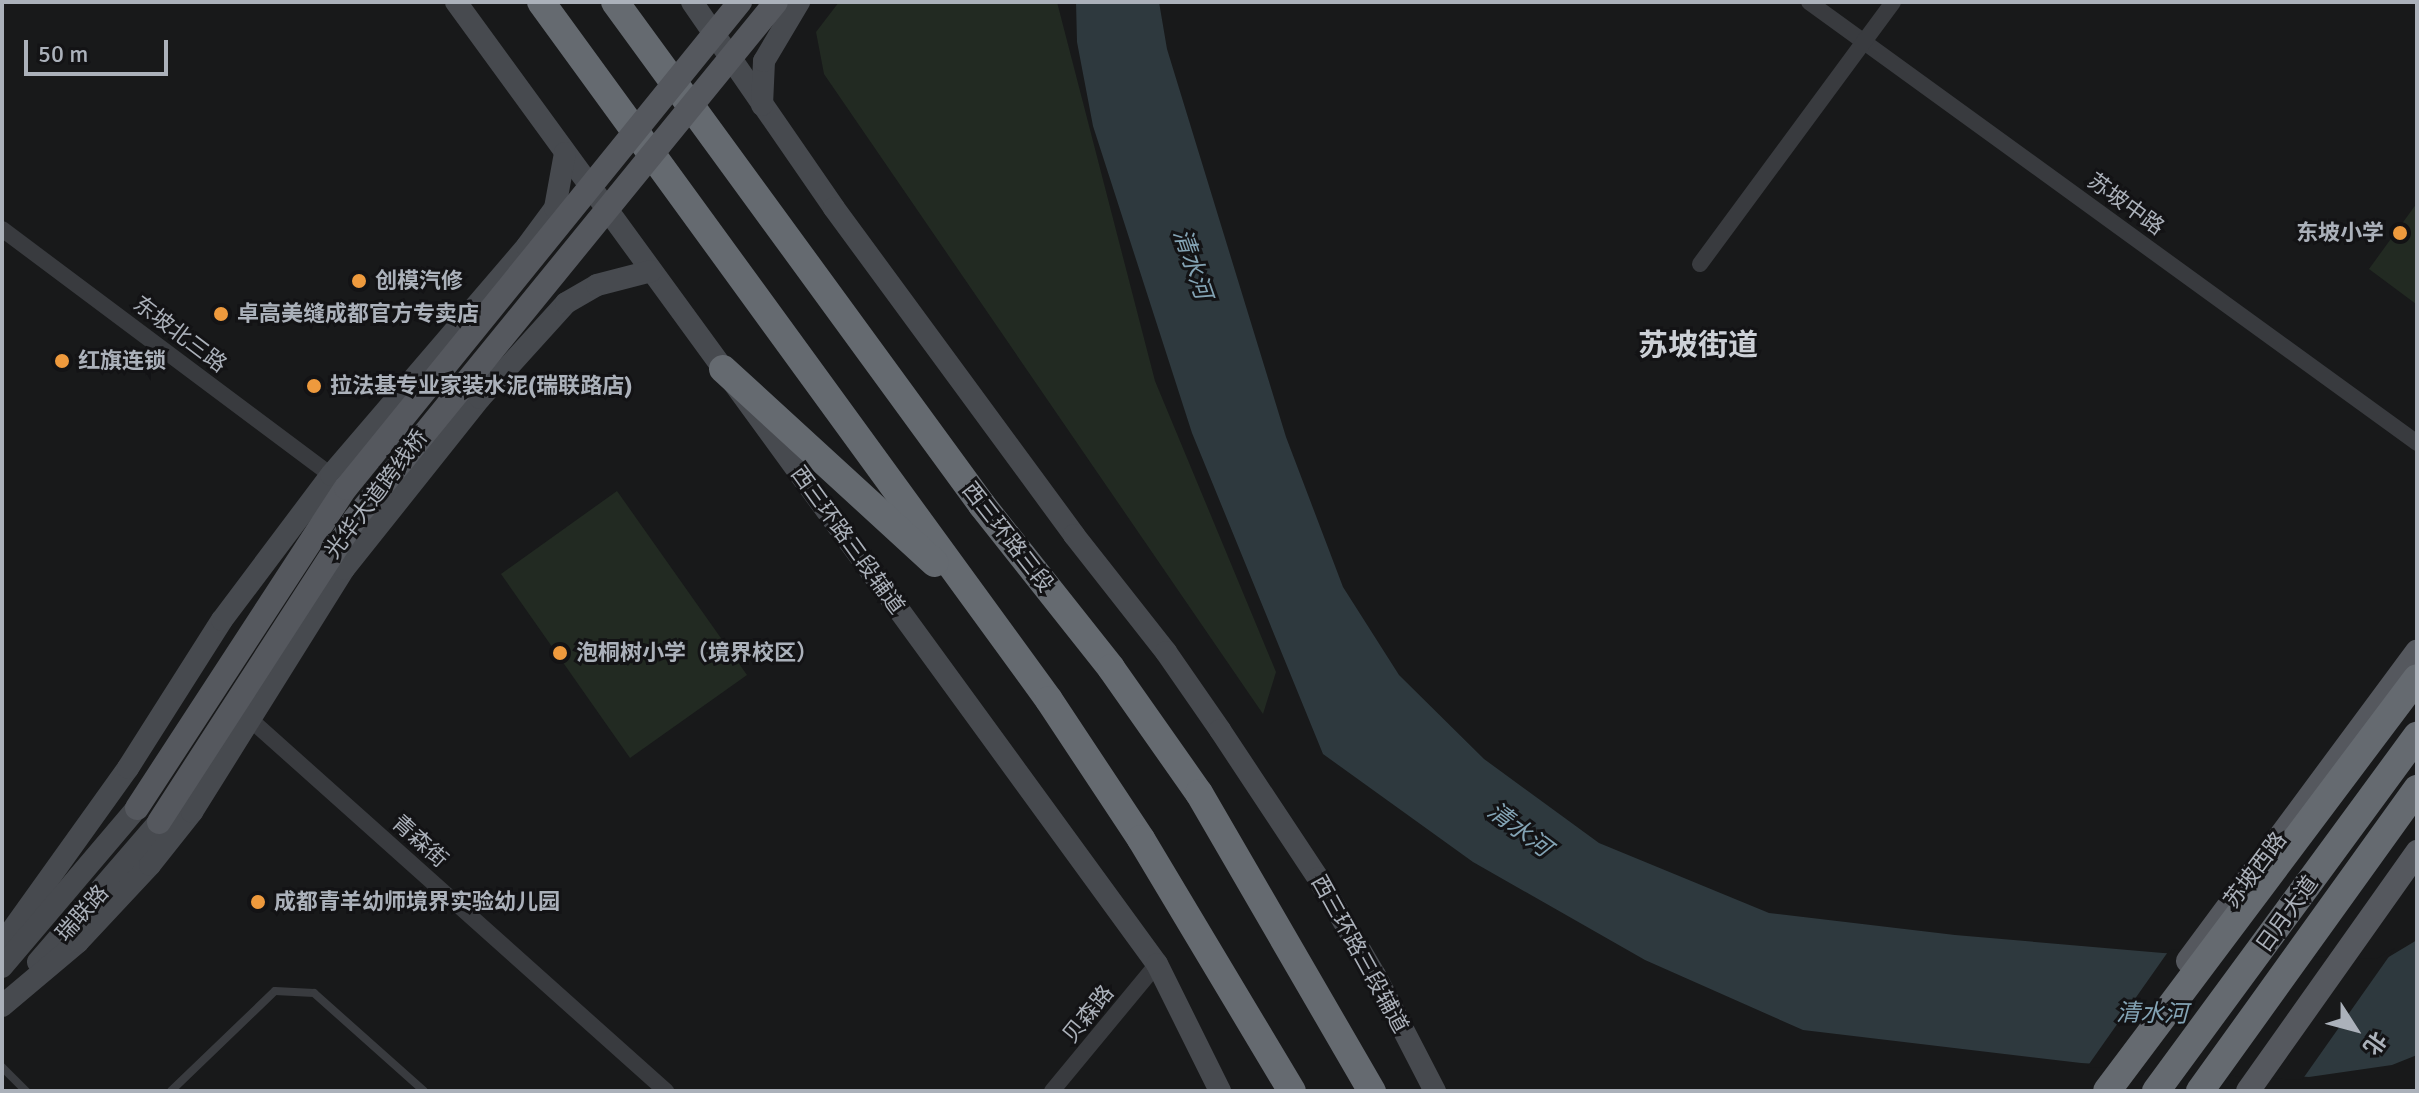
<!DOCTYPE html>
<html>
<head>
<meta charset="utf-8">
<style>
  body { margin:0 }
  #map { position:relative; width:2419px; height:1093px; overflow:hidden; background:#18191a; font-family:Signika,"Noto Sans SC",sans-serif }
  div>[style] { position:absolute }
  .green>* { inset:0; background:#222a22 }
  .water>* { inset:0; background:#2e393e }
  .pier>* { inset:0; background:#18191a }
  .lane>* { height:8px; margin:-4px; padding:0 4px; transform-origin:4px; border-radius:4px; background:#393b3f }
  .street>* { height:16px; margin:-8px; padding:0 8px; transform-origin:8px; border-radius:8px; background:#393b3f }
  .secondary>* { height:22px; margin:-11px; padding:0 11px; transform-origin:11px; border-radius:11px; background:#474a4f }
  .primary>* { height:24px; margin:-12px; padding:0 12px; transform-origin:12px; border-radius:12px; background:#55585e }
  .highway>* { height:28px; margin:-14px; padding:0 14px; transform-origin:14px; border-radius:14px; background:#656a70 }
  .primary-bridge>* { height:24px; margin:-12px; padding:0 12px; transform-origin:12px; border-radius:12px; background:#55585e }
  .dots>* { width:22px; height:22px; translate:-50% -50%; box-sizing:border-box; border:4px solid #131315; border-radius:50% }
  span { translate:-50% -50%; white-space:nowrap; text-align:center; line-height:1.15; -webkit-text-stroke:6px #131315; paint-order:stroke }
  .street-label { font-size:22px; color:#abb1ba }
  .poi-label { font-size:22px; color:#abb1ba; font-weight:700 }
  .right { translate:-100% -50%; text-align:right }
  .left { translate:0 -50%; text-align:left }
  .water-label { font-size:24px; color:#83a3b4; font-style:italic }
  .district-label { font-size:30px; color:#ccd0d6; font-weight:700 }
  .frame { position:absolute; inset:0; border:4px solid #abb1ba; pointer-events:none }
  .north { position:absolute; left:2315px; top:989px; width:80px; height:80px; -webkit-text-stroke:6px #131315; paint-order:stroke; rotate:126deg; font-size:22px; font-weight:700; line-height:32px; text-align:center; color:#abb1ba }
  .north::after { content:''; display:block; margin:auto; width:28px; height:36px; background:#abb1ba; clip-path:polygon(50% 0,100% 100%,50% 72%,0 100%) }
  .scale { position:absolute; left:24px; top:40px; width:144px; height:36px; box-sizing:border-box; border:4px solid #abb1ba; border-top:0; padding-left:10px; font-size:24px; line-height:28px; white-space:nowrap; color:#abb1ba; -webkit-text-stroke:6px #131315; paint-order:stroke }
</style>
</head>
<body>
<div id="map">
  <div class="green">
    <i style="clip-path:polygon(839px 2px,1057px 2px,1155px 381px,1276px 672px,1263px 714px,824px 74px,816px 32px)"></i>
    <i style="clip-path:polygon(2417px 203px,2417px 303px,2416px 304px,2369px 269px)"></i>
    <i style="clip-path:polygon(617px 491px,747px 675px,630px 758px,501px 574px)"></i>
  </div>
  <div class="water">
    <i style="clip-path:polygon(1076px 2px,1159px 2px,1167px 49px,1286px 437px,1343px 587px,1399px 675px,1484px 759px,1599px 843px,1769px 913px,1955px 935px,2163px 953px,2377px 964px,2417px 940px,2417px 1055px,2392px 1065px,2309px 1077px,2081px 1063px,1803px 1030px,1645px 960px,1473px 862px,1323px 754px,1192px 433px,1093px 126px,1077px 42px)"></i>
  </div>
  <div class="pier">
    <i style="clip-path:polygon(2395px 948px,2302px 1080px,2087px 1067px,2170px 949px,2376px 959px)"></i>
  </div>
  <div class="lane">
    <i style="left:2px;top:1067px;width:34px;rotate:45deg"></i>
    <i style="left:171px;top:1091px;width:144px;rotate:-43.9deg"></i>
    <i style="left:275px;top:991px;width:39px;rotate:3deg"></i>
    <i style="left:314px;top:993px;width:147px;rotate:41.7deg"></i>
  </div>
  <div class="street">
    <i style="left:1809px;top:2px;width:751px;rotate:35.95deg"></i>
    <i style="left:2px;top:229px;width:411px;rotate:36.8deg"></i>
    <i style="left:1700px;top:264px;width:325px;rotate:-53.6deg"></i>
    <i style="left:251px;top:720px;width:557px;rotate:41.8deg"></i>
    <i style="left:1052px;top:1091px;width:165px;rotate:-50.4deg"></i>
  </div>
  <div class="secondary">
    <i style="left:456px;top:2px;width:1190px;rotate:53.92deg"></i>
    <i style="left:1157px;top:964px;width:142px;rotate:63.6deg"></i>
    <i style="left:692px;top:2px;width:250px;rotate:55.4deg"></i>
    <i style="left:834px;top:208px;width:406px;rotate:53.7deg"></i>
    <i style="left:1074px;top:535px;width:149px;rotate:51.8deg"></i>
    <i style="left:1166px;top:652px;width:95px;rotate:55.3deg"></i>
    <i style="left:1220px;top:730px;width:178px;rotate:56.5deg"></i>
    <i style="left:1318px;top:878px;width:113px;rotate:59.6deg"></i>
    <i style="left:1375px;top:975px;width:131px;rotate:62.7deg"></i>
    <i style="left:762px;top:105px;width:44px;rotate:-87.4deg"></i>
    <i style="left:764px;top:61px;width:69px;rotate:-59.3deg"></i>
    <i style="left:2px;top:944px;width:216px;rotate:-54.4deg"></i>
    <i style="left:128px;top:768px;width:175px;rotate:-57.6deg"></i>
    <i style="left:222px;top:620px;width:181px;rotate:-53.1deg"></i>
    <i style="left:331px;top:475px;width:301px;rotate:-49.4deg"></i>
    <i style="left:527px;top:246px;width:47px;rotate:-53.6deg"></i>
    <i style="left:555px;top:208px;width:56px;rotate:-79.7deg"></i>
    <i style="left:38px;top:962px;width:185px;rotate:-49.2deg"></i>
    <i style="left:2px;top:967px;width:209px;rotate:-49.7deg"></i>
    <i style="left:2px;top:1006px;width:99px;rotate:-40.1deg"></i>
    <i style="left:78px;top:942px;width:105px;rotate:-46.9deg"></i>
    <i style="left:150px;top:865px;width:68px;rotate:-51.6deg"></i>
    <i style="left:192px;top:812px;width:287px;rotate:-58deg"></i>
    <i style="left:344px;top:569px;width:218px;rotate:-51.5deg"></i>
    <i style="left:480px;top:398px;width:128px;rotate:-47.8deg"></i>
    <i style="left:566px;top:303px;width:36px;rotate:-30deg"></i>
    <i style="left:597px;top:285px;width:56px;rotate:-14.5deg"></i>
  </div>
  <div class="primary">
    <i style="left:2188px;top:961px;width:385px;rotate:-53.5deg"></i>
    <i style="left:2248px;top:1091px;width:293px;rotate:-54.7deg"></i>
  </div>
  <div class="highway">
    <i style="left:541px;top:2px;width:863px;rotate:53.95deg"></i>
    <i style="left:1049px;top:700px;width:167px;rotate:56.5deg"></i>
    <i style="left:1141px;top:839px;width:294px;rotate:59.1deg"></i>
    <i style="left:615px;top:2px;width:623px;rotate:53.88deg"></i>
    <i style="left:982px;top:505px;width:208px;rotate:51.6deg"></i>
    <i style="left:1111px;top:668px;width:153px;rotate:54.9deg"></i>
    <i style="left:1199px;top:793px;width:345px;rotate:59.9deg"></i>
    <i style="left:723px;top:369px;width:287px;rotate:42.5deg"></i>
    <i style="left:2107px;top:1091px;width:516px;rotate:-53.11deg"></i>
    <i style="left:2156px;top:1091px;width:441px;rotate:-53.7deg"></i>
    <i style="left:2200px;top:1091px;width:372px;rotate:-54.3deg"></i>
  </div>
  <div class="primary-bridge">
    <i style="left:137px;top:808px;width:382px;rotate:-56.9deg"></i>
    <i style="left:346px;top:488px;width:626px;rotate:-50.97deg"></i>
    <i style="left:159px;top:822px;width:359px;rotate:-57.1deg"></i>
    <i style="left:354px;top:520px;width:668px;rotate:-50.83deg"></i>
  </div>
  <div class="dots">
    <i style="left:2400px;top:233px;background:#ee9a3d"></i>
    <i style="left:359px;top:281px;background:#ee9a3d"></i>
    <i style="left:221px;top:314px;background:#ee9a3d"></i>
    <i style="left:62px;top:361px;background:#ee9a3d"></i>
    <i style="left:314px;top:386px;background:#ee9a3d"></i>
    <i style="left:560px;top:653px;background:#ee9a3d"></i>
    <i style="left:258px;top:902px;background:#ee9a3d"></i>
  </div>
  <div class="street-label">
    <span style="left:2126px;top:204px;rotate:36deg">苏坡中路</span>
    <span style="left:180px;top:334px;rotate:37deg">东坡北三路</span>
    <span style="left:376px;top:494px;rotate:-53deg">光华大道跨线桥</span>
    <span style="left:1008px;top:537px;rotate:52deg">西三环路三段</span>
    <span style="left:848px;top:540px;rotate:54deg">西三环路三段辅道</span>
    <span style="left:420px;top:841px;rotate:42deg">青森街</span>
    <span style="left:2255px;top:870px;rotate:-53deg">苏坡西路</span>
    <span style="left:82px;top:913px;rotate:-48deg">瑞联路</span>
    <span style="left:2287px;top:914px;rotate:-54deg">日月大道</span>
    <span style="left:1360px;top:954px;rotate:61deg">西三环路三段辅道</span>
    <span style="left:1088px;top:1014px;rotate:-51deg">贝森路</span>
  </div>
  <div class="poi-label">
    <span class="right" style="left:2384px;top:233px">东坡小学</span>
    <span class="left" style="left:375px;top:281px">创模汽修</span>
    <span class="left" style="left:237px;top:314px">卓高美缝成都官方专卖店</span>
    <span class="left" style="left:78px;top:361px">红旗连锁</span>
    <span class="left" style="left:330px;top:386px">拉法基专业家装水泥(瑞联路店)</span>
    <span class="left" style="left:576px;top:653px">泡桐树小学（境界校区）</span>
    <span class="left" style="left:274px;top:902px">成都青羊幼师境界实验幼儿园</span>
  </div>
  <div class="water-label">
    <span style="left:1192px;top:264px;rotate:71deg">清水河</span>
    <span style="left:1519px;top:830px;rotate:37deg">清水河</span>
    <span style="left:2152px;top:1014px;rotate:1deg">清水河</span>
  </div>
  <div class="district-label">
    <span style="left:1698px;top:346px">苏坡街道</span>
  </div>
  <div class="frame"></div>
  <div class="north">北</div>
  <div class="scale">50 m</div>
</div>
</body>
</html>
